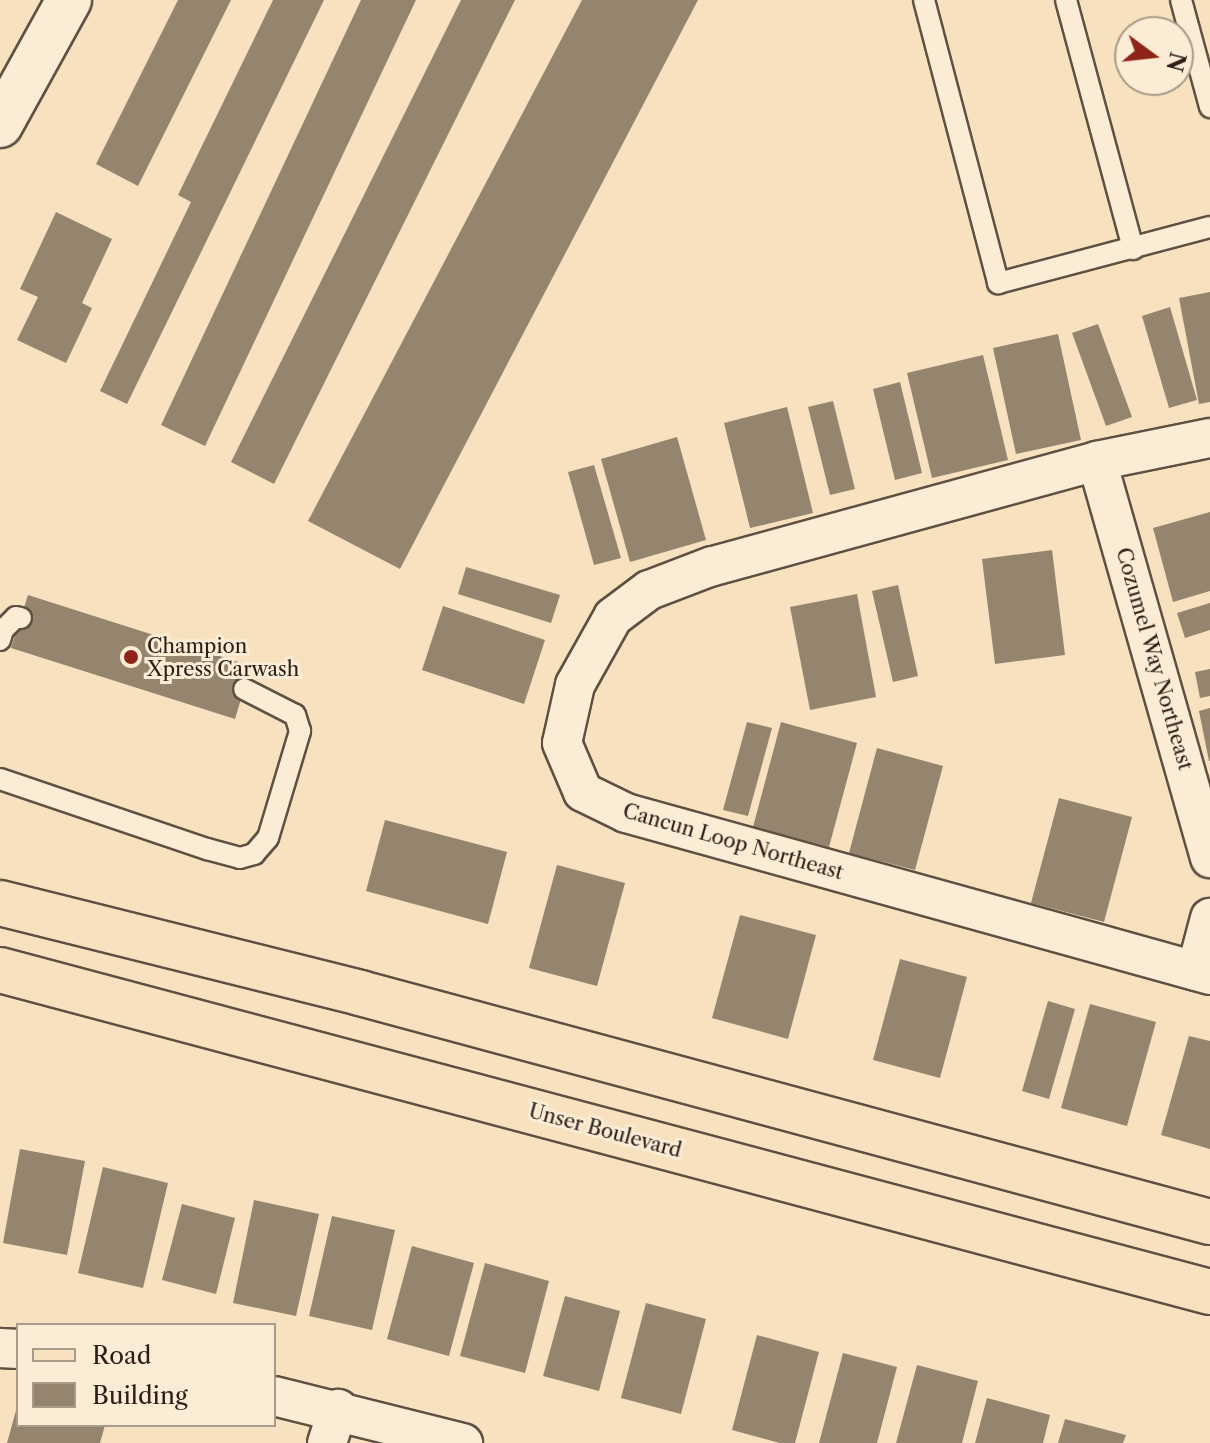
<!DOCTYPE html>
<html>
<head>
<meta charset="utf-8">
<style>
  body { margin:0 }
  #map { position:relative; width:1210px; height:1443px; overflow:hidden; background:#f7e1bf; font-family:"Libre Caslon Text",serif }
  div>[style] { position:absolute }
  .building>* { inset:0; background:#95856f }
  .roads { filter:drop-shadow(2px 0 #5e5142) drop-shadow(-2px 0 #5e5142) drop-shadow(0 2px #5e5142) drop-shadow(0 -2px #5e5142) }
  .service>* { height:20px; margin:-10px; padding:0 10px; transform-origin:10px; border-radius:10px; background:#faecd5 }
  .minor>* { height:38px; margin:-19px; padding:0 19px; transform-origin:19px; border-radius:19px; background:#faecd5 }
  .tertiary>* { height:44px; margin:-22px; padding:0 22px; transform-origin:22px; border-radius:22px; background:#faecd5 }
  .primary>* { height:44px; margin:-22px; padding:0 22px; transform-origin:22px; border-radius:22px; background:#f7e1bf }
  .dots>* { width:22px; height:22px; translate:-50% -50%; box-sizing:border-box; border:4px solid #faecd5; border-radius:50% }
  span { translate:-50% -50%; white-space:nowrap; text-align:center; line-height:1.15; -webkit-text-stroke:6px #faecd5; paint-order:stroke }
  .poi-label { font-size:20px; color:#2b2119 }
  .left { translate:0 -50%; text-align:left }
  .street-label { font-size:20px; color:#2b2119 }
  .legend { position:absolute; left:16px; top:1323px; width:260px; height:104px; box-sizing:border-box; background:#faecd5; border:2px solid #a79b8a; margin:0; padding:10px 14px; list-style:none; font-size:24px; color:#2b2119 }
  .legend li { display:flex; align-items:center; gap:16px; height:40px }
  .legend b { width:40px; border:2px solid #a79b8a }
  .north { position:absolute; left:1114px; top:16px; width:80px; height:80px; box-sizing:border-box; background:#faecd5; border:2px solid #a79b8a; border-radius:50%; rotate:105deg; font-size:22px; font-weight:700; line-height:32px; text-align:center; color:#2b2119 }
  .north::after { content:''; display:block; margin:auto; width:28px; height:36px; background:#8f2418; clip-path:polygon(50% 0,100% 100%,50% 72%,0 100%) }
</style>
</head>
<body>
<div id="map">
  <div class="building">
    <i style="clip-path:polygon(178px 0,231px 0,138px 186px,96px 164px)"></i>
    <i style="clip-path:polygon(273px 0,324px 0,127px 404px,100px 391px,191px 202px,178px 195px)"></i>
    <i style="clip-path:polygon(361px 0,416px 0,205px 446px,161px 425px)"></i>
    <i style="clip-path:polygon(461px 0,515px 0,274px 484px,231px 462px)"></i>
    <i style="clip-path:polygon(582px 0,698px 0,400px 569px,308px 521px)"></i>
    <i style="clip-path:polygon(56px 212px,112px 239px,82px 303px,92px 308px,66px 363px,17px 340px,38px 297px,20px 289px)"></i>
    <i style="clip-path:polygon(1210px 292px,1210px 402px,1199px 404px,1179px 298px)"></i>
    <i style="clip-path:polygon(1170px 307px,1197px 400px,1169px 408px,1142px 316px)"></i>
    <i style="clip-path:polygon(1098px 324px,1132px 417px,1106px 426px,1072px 333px)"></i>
    <i style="clip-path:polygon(1058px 334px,1081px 440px,1016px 454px,993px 348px)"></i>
    <i style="clip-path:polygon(983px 355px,1008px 460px,932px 478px,907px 373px)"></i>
    <i style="clip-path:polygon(900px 382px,922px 473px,895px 480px,873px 389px)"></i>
    <i style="clip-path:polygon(833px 401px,855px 489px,830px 495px,808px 407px)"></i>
    <i style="clip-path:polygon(787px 407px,813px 513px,750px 528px,724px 423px)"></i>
    <i style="clip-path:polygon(677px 437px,706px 540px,630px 562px,601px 459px)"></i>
    <i style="clip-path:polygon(594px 465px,621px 558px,594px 565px,568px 472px)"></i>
    <i style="clip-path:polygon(1210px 512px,1210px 591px,1173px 602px,1153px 528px)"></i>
    <i style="clip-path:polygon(1052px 550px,1065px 655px,995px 664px,982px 559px)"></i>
    <i style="clip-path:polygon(466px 567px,560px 595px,551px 623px,458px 594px)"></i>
    <i style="clip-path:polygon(898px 585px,918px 676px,893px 682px,872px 591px)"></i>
    <i style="clip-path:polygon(857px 594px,876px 697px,810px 710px,790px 607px)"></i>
    <i style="clip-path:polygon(28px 595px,251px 666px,235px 719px,11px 648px)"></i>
    <i style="clip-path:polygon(1210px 603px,1210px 630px,1185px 638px,1177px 613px)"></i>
    <i style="clip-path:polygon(443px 606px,545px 640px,524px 704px,422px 670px)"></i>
    <i style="clip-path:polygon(1210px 669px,1210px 696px,1200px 698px,1195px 672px)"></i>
    <i style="clip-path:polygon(1210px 708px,1210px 761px,1209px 761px,1199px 711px)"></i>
    <i style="clip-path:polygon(747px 722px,772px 728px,748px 816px,723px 810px)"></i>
    <i style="clip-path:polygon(781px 722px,857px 743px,829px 847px,753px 827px)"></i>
    <i style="clip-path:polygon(877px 748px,943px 766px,915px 870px,849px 853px)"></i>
    <i style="clip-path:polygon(1059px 798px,1132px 817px,1104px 922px,1031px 903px)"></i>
    <i style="clip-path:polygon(385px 820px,507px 852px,488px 924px,366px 891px)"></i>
    <i style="clip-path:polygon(557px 865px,625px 883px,597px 986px,529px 968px)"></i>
    <i style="clip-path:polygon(740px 915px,816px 935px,788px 1039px,712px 1018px)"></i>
    <i style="clip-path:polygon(900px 959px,967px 977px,940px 1078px,873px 1060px)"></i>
    <i style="clip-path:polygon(1048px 1001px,1075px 1009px,1049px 1099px,1022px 1091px)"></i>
    <i style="clip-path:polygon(1090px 1004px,1156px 1022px,1127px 1126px,1061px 1108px)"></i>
    <i style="clip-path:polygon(1189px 1036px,1210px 1041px,1210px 1149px,1161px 1135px)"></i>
    <i style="clip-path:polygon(20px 1149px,85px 1161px,67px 1255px,3px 1243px)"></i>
    <i style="clip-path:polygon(103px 1167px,168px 1183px,143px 1288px,78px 1273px)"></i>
    <i style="clip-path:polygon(254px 1200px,319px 1214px,296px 1316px,233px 1303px)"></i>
    <i style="clip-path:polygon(182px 1204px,235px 1218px,216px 1294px,162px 1280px)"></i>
    <i style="clip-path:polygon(332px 1216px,395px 1230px,372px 1330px,309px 1316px)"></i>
    <i style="clip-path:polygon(412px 1246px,474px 1263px,449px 1356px,387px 1339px)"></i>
    <i style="clip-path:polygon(485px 1263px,549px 1281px,525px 1373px,460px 1356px)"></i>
    <i style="clip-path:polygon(565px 1296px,620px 1311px,599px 1391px,543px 1376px)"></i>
    <i style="clip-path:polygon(646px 1303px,706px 1319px,681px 1414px,621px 1398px)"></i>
    <i style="clip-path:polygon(757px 1335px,819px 1352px,795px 1443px,780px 1443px,732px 1430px)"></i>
    <i style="clip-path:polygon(843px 1353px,897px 1367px,877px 1443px,819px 1443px)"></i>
    <i style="clip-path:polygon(917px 1365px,978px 1381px,962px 1443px,896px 1443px)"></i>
    <i style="clip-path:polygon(987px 1398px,1050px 1415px,1043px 1443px,975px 1443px)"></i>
    <i style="clip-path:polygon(17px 1407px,18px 1425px,105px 1425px,100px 1443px,7px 1443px)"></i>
    <i style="clip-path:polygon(1065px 1419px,1126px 1435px,1123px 1443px,1058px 1443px)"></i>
  </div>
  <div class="roads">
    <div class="service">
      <i style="left:924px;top:0;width:293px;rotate:75.3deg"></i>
      <i style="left:998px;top:283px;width:219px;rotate:-14.8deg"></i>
      <i style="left:1066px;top:0;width:258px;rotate:74.9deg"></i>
      <i style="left:1181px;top:0;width:111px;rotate:74.8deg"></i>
      <i style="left:0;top:640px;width:10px;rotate:-73deg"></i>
      <i style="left:3px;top:630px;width:18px;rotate:-45deg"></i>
      <i style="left:16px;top:617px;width:5px;rotate:11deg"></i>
      <i style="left:0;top:779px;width:219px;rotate:18.7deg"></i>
      <i style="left:207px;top:849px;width:34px;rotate:15deg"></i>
      <i style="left:240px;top:858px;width:15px;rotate:-16deg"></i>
      <i style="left:254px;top:854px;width:21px;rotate:-49deg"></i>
      <i style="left:268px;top:838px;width:112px;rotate:-73.3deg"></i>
      <i style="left:300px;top:731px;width:17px;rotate:-107deg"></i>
      <i style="left:295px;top:715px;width:57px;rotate:-153deg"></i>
    </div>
    <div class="minor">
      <i style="left:1210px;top:438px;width:115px;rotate:168.5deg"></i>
      <i style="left:1097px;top:461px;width:399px;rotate:164.7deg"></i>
      <i style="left:712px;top:566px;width:67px;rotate:159.1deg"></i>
      <i style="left:649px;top:590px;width:45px;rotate:143.1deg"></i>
      <i style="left:613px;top:617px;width:78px;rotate:119.2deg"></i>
      <i style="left:575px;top:685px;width:59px;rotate:102.6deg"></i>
      <i style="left:562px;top:743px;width:53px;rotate:66.8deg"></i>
      <i style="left:583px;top:792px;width:48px;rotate:26deg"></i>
      <i style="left:626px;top:813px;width:606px;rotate:15.5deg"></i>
      <i style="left:1097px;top:461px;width:413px;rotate:74.1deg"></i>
      <i style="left:1196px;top:971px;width:55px;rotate:-75.2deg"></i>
      <i style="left:0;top:1348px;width:18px;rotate:3deg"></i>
      <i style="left:274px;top:1396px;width:195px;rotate:14deg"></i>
      <i style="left:327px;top:1443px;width:36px;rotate:-72deg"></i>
    </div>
    <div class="tertiary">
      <i style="left:0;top:125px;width:143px;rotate:-61.1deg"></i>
    </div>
    <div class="primary">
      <i style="left:0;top:903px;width:371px;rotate:14deg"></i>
      <i style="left:360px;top:993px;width:880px;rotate:15.08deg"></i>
      <i style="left:0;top:970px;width:1252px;rotate:14.9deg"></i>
    </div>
  </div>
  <div class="dots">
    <i style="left:131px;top:657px;background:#8f2418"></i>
  </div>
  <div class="poi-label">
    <span class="left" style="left:147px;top:658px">Champion<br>Xpress Carwash</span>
  </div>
  <div class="street-label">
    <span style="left:1154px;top:659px;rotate:74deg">Cozumel Way Northeast</span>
    <span style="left:733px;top:842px;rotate:16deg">Cancun Loop Northeast</span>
    <span style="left:605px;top:1131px;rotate:15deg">Unser Boulevard</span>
  </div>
  <ul class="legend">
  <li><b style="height:10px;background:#f7e1bf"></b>Road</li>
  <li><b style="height:22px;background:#95856f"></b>Building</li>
  </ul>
  <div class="north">N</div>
</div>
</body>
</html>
